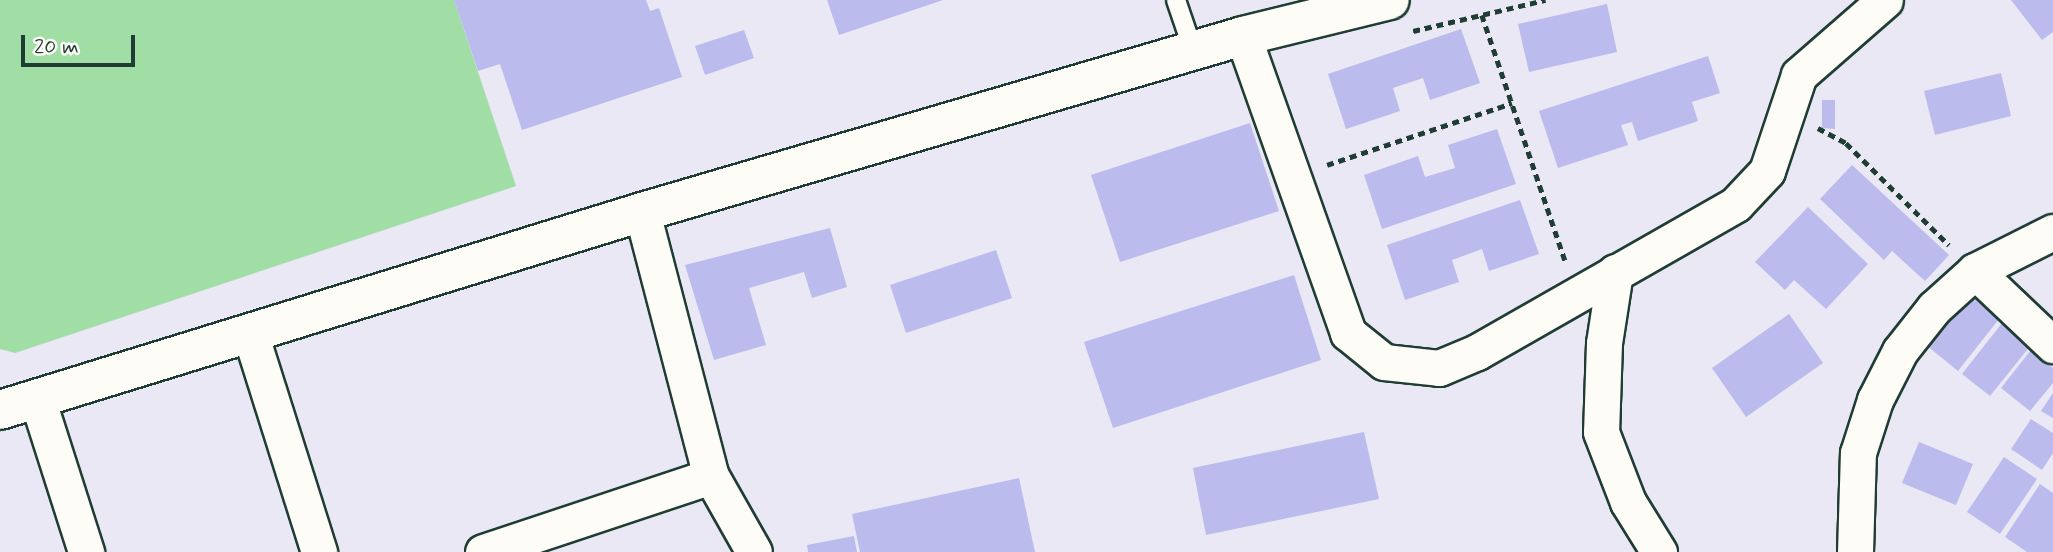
<!DOCTYPE html>
<html>
<head>
<meta charset="utf-8">
<style>
  body { margin:0 }
  #map { position:relative; width:2053px; height:552px; overflow:hidden; background:#e9e8f4; font-family:Mynerve,sans-serif }
  div>[style] { position:absolute }
  .green>* { inset:0; background:#a0dea5 }
  .building>* { inset:0; background:#bbbbed }
  .path>* { height:4.5px; margin-top:-2.25px; transform-origin:0; background:repeating-linear-gradient(90deg,#1f3d34 0 7px,transparent 0 12px) }
  .roads { filter:drop-shadow(2px 0 #1f3d34) drop-shadow(-2px 0 #1f3d34) drop-shadow(0 2px #1f3d34) drop-shadow(0 -2px #1f3d34) }
  .lane>* { height:18px; margin:-9px; padding:0 9px; transform-origin:9px; border-radius:9px; background:#fdfcf7 }
  .street>* { height:35px; margin:-17.5px; padding:0 17.5px; transform-origin:17.5px; border-radius:17.5px; background:#fdfcf7 }
  .secondary>* { height:38px; margin:-19px; padding:0 19px; transform-origin:19px; border-radius:19px; background:#fdfcf7 }
  span { translate:-50% -50%; white-space:nowrap; text-align:center; line-height:1.15; -webkit-text-stroke:7px #fdfcf7; paint-order:stroke }
  .scale { position:absolute; left:21px; top:35px; width:114px; height:32px; box-sizing:border-box; border:4px solid #1f3d34; border-top:0; padding-left:9px; font-size:21px; line-height:24px; white-space:nowrap; color:#1f3d34; -webkit-text-stroke:5px #fdfcf7; paint-order:stroke }
</style>
</head>
<body>
<div id="map">
  <div class="green">
    <i style="clip-path:polygon(0 0,454px 0,516px 186px,15px 353px,0 349px)"></i>
  </div>
  <div class="building">
    <i style="clip-path:polygon(454px 0,646px 0,650px 11px,659px 8px,682px 77px,522px 130px,500px 64px,478px 71px)"></i>
    <i style="clip-path:polygon(827px 0,943px 0,839px 35px)"></i>
    <i style="clip-path:polygon(2011px 0,2053px 0,2053px 32px,2042px 40px)"></i>
    <i style="clip-path:polygon(1607px 4px,1617px 52px,1529px 72px,1518px 24px)"></i>
    <i style="clip-path:polygon(1461px 29px,1480px 83px,1430px 100px,1423px 78px,1393px 88px,1400px 111px,1346px 129px,1328px 74px)"></i>
    <i style="clip-path:polygon(744px 30px,754px 58px,705px 75px,695px 46px)"></i>
    <i style="clip-path:polygon(1708px 56px,1720px 93px,1692px 102px,1698px 121px,1638px 141px,1632px 122px,1621px 125px,1628px 145px,1558px 168px,1539px 111px)"></i>
    <i style="clip-path:polygon(2001px 73px,2011px 116px,1935px 135px,1924px 91px)"></i>
    <i style="clip-path:polygon(1822px 100px,1835px 100px,1835px 129px,1822px 128px)"></i>
    <i style="clip-path:polygon(1250px 123px,1279px 211px,1120px 262px,1091px 175px)"></i>
    <i style="clip-path:polygon(1497px 129px,1516px 184px,1382px 229px,1364px 175px,1418px 156px,1425px 177px,1455px 168px,1448px 145px)"></i>
    <i style="clip-path:polygon(1852px 165px,1949px 255px,1925px 281px,1892px 251px,1884px 260px,1820px 199px)"></i>
    <i style="clip-path:polygon(1520px 200px,1539px 254px,1489px 271px,1482px 249px,1452px 260px,1459px 282px,1405px 300px,1387px 245px)"></i>
    <i style="clip-path:polygon(1808px 207px,1868px 264px,1826px 309px,1794px 280px,1785px 290px,1755px 262px)"></i>
    <i style="clip-path:polygon(830px 228px,847px 287px,812px 298px,804px 272px,749px 288px,766px 345px,714px 360px,685px 265px)"></i>
    <i style="clip-path:polygon(996px 250px,1012px 298px,906px 333px,890px 285px)"></i>
    <i style="clip-path:polygon(1294px 275px,1321px 360px,1113px 428px,1084px 342px)"></i>
    <i style="clip-path:polygon(1967px 293px,1999px 319px,1958px 371px,1926px 345px)"></i>
    <i style="clip-path:polygon(1789px 314px,1823px 363px,1746px 417px,1712px 368px)"></i>
    <i style="clip-path:polygon(2002px 323px,2031px 345px,1990px 396px,1962px 374px)"></i>
    <i style="clip-path:polygon(2031px 350px,2053px 368px,2053px 383px,2030px 411px,2001px 388px)"></i>
    <i style="clip-path:polygon(2053px 393px,2053px 418px,2041px 411px)"></i>
    <i style="clip-path:polygon(2031px 419px,2053px 433px,2053px 453px,2042px 470px,2011px 449px)"></i>
    <i style="clip-path:polygon(1364px 432px,1379px 499px,1206px 535px,1193px 468px)"></i>
    <i style="clip-path:polygon(1919px 442px,1973px 464px,1956px 505px,1902px 483px)"></i>
    <i style="clip-path:polygon(2004px 457px,2037px 479px,2000px 534px,1967px 512px)"></i>
    <i style="clip-path:polygon(1019px 478px,1035px 552px,860px 552px,852px 514px)"></i>
    <i style="clip-path:polygon(2040px 484px,2053px 493px,2053px 552px,2027px 552px,2005px 537px)"></i>
    <i style="clip-path:polygon(854px 536px,857px 552px,808px 552px,807px 545px)"></i>
  </div>
  <div class="path">
    <i style="left:1482px;top:15px;width:259px;rotate:71.3deg"></i>
    <i style="left:1413px;top:31px;width:136px;rotate:-13.2deg"></i>
    <i style="left:1818px;top:128px;width:32px;rotate:28deg"></i>
    <i style="left:1846px;top:143px;width:145px;rotate:44.7deg"></i>
    <i style="left:1327px;top:165px;width:195px;rotate:-18.5deg"></i>
  </div>
  <div class="roads">
    <div class="lane">
      <i style="left:1176px;top:0;width:53px;rotate:71.2deg"></i>
    </div>
    <div class="street">
      <i style="left:1243px;top:36px;width:315px;rotate:70.5deg"></i>
      <i style="left:1348px;top:333px;width:46px;rotate:38.9deg"></i>
      <i style="left:1384px;top:362px;width:55px;rotate:6.2deg"></i>
      <i style="left:1439px;top:368px;width:41px;rotate:-22.8deg"></i>
      <i style="left:1477px;top:352px;width:298px;rotate:-29.7deg"></i>
      <i style="left:1736px;top:204px;width:45px;rotate:-46.8deg"></i>
      <i style="left:1767px;top:171px;width:101px;rotate:-71.6deg"></i>
      <i style="left:1799px;top:75px;width:114px;rotate:-41.1deg"></i>
      <i style="left:642px;top:212px;width:273px;rotate:75.4deg"></i>
      <i style="left:711px;top:476px;width:87px;rotate:60.5deg"></i>
      <i style="left:1975px;top:271px;width:108px;rotate:43.5deg"></i>
      <i style="left:1615px;top:272px;width:72px;rotate:98.8deg"></i>
      <i style="left:1604px;top:343px;width:89px;rotate:91.9deg"></i>
      <i style="left:1601px;top:432px;width:75px;rotate:68.9deg"></i>
      <i style="left:1628px;top:502px;width:59px;rotate:58.2deg"></i>
      <i style="left:250px;top:333px;width:230px;rotate:72.5deg"></i>
      <i style="left:37px;top:398px;width:162px;rotate:72.3deg"></i>
      <i style="left:483px;top:552px;width:240px;rotate:-18.4deg"></i>
      <i style="left:1855px;top:552px;width:99px;rotate:-88.3deg"></i>
      <i style="left:1858px;top:453px;width:56px;rotate:-72.2deg"></i>
      <i style="left:1875px;top:400px;width:55px;rotate:-63deg"></i>
      <i style="left:1900px;top:351px;width:55px;rotate:-51.7deg"></i>
      <i style="left:1934px;top:308px;width:55px;rotate:-42.1deg"></i>
      <i style="left:1975px;top:271px;width:87px;rotate:-26.6deg"></i>
    </div>
    <div class="secondary">
      <i style="left:0;top:410px;width:672px;rotate:-17.14deg"></i>
      <i style="left:642px;top:212px;width:626px;rotate:-16.32deg"></i>
      <i style="left:1243px;top:36px;width:151px;rotate:-13.8deg"></i>
    </div>
  </div>
  <div class="scale">20 m</div>
</div>
</body>
</html>
